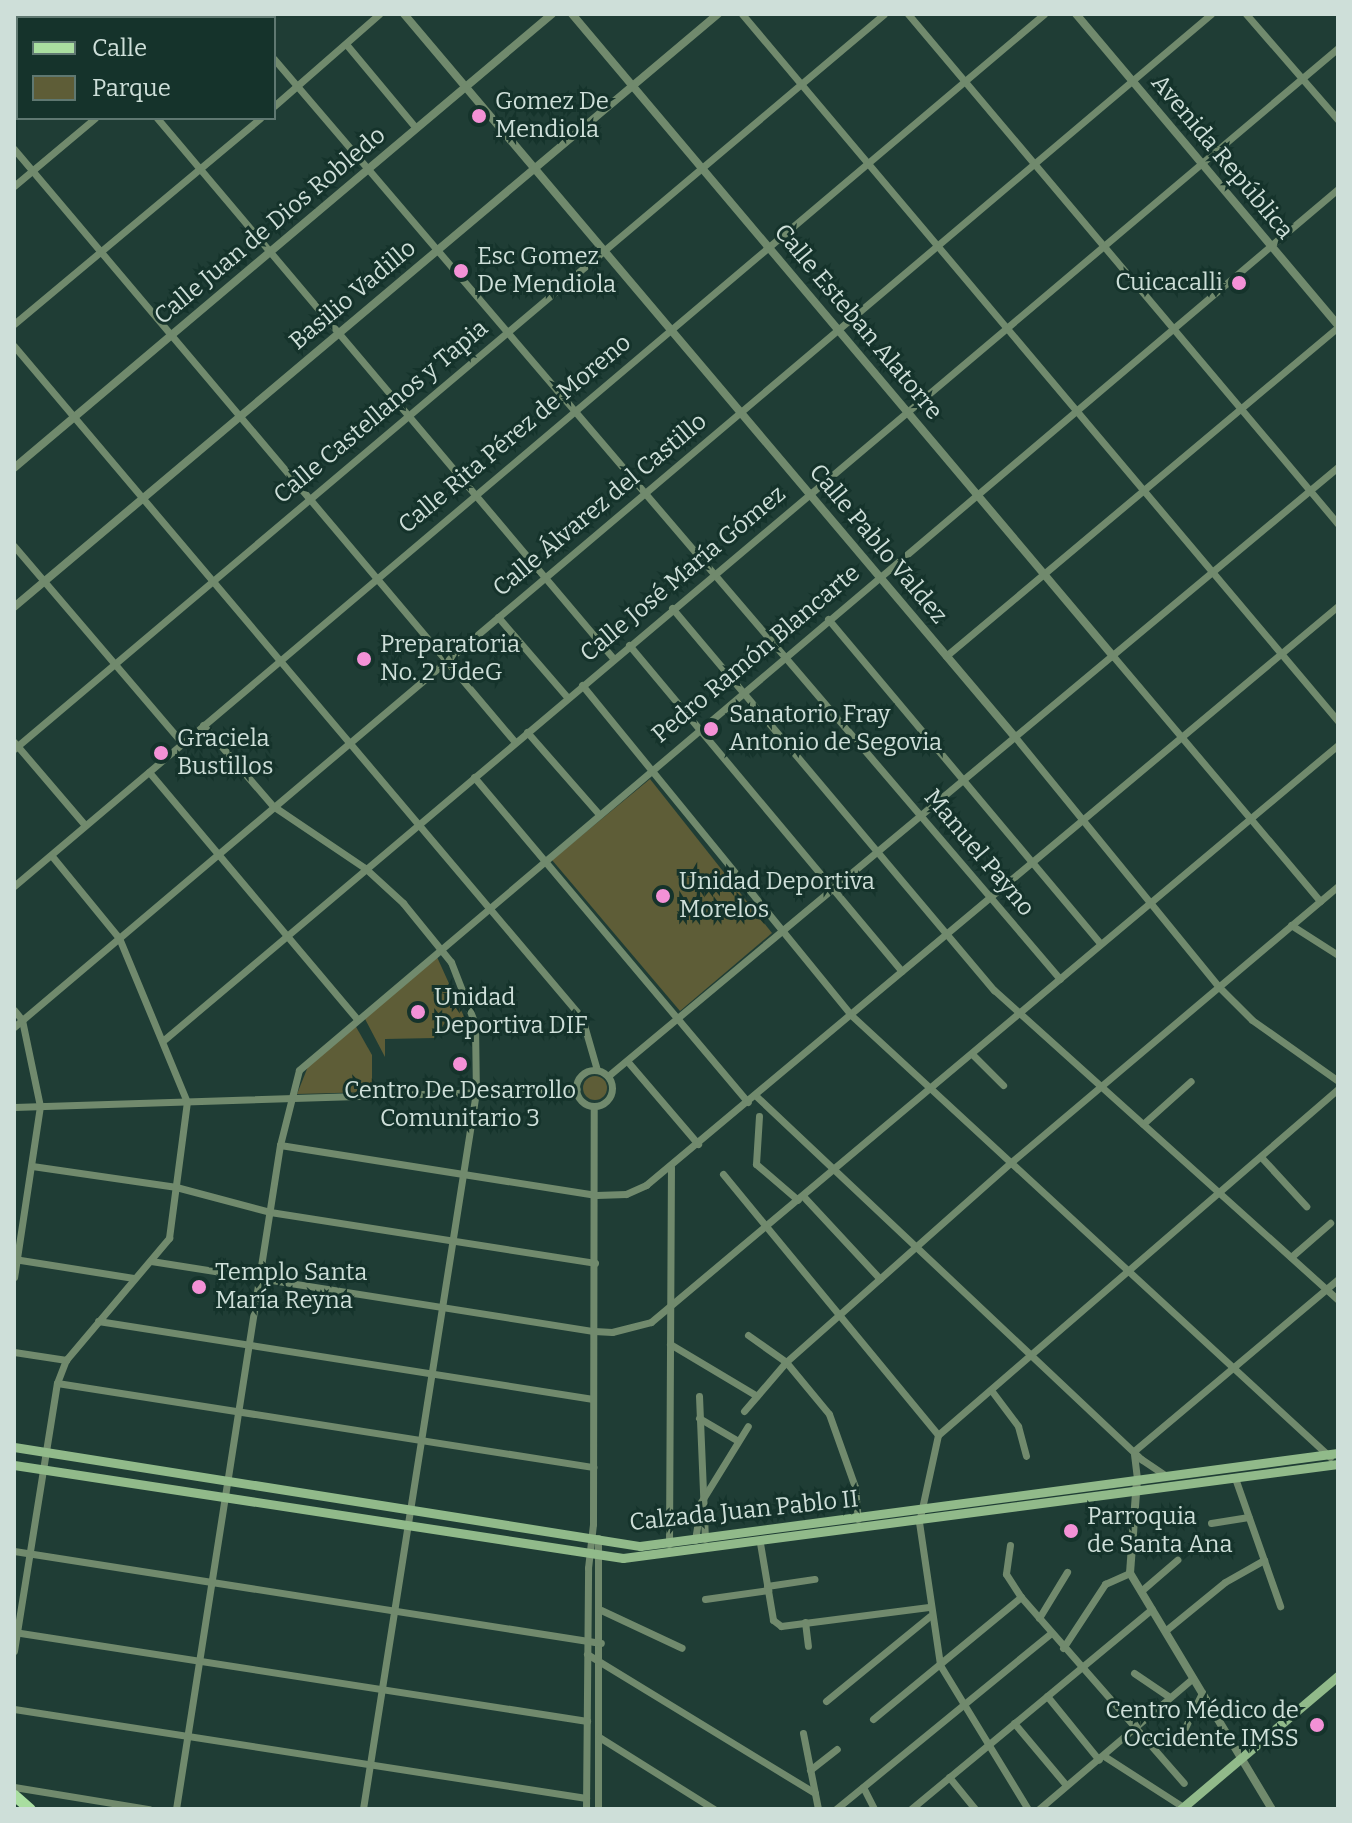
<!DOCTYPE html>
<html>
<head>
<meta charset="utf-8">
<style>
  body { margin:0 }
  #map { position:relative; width:1352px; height:1823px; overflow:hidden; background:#1f3d35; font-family:Bitter,serif }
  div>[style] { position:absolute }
  .green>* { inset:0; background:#5e5d37 }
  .round { border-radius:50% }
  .minor>* { height:7px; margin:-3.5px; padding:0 3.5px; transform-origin:3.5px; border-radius:3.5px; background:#718a6d }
  .minor>.ring { margin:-3.5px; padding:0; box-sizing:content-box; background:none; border:7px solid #718a6d; border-radius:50% }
  .tertiary>* { height:8px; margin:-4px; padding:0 4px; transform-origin:4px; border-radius:4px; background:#718a6d }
  .secondary>* { height:9px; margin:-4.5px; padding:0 4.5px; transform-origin:4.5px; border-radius:4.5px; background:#91ba8a }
  .primary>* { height:11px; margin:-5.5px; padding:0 5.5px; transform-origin:5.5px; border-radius:5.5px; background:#a9dea0 }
  .dots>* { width:22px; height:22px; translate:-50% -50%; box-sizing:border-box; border:4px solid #15332b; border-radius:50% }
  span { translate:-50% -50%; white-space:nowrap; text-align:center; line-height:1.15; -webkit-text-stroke:6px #15332b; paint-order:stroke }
  .poi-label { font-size:24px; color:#cedfd9 }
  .left { translate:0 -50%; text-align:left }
  .right { translate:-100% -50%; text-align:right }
  .street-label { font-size:24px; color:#cedfd9 }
  .frame { position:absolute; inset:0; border:16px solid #cedfd9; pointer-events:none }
  .legend { position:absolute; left:16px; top:16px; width:260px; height:104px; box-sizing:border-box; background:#15332b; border:2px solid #5f7871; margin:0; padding:10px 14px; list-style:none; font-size:24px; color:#cedfd9 }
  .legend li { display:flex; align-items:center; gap:16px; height:40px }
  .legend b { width:40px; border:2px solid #5f7871 }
</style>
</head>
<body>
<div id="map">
  <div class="green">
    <i style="clip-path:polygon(650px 779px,772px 933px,680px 1011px,552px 860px)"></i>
    <i style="clip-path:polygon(437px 957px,471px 1032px,448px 1018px,435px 1038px,385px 1039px,385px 1057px,364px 1017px)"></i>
    <i style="clip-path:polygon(355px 1025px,372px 1055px,372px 1092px,297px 1094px,309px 1064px)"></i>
    <i class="round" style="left:583px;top:1076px;width:24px;height:24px"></i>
  </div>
  <div class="minor">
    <i style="left:68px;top:14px;width:5px;rotate:53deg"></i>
    <i style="left:235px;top:14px;width:6px;rotate:45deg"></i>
    <i style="left:742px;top:14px;width:925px;rotate:49.87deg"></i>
    <i style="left:908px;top:14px;width:667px;rotate:49.86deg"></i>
    <i style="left:1246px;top:14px;width:140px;rotate:49deg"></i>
    <i style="left:41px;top:18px;width:6px;rotate:-39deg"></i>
    <i style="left:213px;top:18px;width:6px;rotate:-39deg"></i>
    <i style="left:14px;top:41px;width:6px;rotate:-45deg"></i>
    <i style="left:346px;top:44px;width:109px;rotate:50.2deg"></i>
    <i style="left:274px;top:59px;width:1210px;rotate:49.49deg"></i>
    <i style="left:274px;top:106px;width:140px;rotate:-41.2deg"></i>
    <i style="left:157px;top:118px;width:707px;rotate:49.82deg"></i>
    <i style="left:14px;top:149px;width:776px;rotate:49.81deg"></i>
    <i style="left:14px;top:186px;width:106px;rotate:-40deg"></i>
    <i style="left:14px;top:324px;width:321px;rotate:-39.9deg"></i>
    <i style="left:14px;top:346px;width:880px;rotate:49.79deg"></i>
    <i style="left:582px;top:1018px;width:54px;rotate:73.9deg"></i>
    <i style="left:14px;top:546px;width:259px;rotate:49.5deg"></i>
    <i style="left:672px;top:608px;width:500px;rotate:49.9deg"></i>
    <i style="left:994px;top:990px;width:463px;rotate:42deg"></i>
    <i style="left:498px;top:617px;width:106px;rotate:49.2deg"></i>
    <i style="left:828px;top:619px;width:424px;rotate:50deg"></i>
    <i style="left:629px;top:645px;width:425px;rotate:50.1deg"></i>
    <i style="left:946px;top:656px;width:512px;rotate:-40.01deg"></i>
    <i style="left:1113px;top:656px;width:321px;rotate:49.8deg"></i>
    <i style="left:582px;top:685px;width:426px;rotate:50.8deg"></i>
    <i style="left:851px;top:1015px;width:652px;rotate:42.7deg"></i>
    <i style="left:203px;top:725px;width:107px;rotate:49.2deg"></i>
    <i style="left:273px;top:806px;width:111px;rotate:34deg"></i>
    <i style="left:365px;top:868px;width:52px;rotate:42.6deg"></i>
    <i style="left:403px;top:903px;width:76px;rotate:50.9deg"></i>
    <i style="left:451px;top:962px;width:66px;rotate:68.8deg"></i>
    <i style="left:475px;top:1024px;width:68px;rotate:89.2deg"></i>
    <i style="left:476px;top:1092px;width:726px;rotate:98.96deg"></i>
    <i style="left:527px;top:732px;width:108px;rotate:48.8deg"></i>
    <i style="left:1015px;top:737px;width:324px;rotate:50.8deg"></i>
    <i style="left:1220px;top:988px;width:45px;rotate:45deg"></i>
    <i style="left:1252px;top:1020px;width:105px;rotate:35.3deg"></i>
    <i style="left:14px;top:742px;width:109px;rotate:49.5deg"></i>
    <i style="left:14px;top:749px;width:1139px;rotate:-40.19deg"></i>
    <i style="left:149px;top:772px;width:322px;rotate:49.9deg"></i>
    <i style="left:474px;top:777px;width:425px;rotate:49.9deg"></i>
    <i style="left:14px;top:886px;width:1350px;rotate:-40.25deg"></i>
    <i style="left:1291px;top:925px;width:56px;rotate:32.6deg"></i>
    <i style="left:14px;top:1010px;width:13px;rotate:51deg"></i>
    <i style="left:22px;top:1020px;width:88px;rotate:78.2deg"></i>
    <i style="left:40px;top:1106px;width:173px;rotate:98.6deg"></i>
    <i style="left:14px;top:1027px;width:1568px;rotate:-40.24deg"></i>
    <i style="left:165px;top:1039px;width:1536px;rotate:-40.19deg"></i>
    <i style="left:972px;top:1054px;width:44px;rotate:45deg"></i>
    <i style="left:628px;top:1062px;width:108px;rotate:49.5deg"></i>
    <i class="ring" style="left:576px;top:1070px;width:29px;height:29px"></i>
    <i style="left:608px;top:1076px;width:951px;rotate:-39.84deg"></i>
    <i style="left:755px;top:1095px;width:531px;rotate:43.32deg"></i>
    <i style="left:1141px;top:1459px;width:29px;rotate:34deg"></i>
    <i style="left:14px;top:1107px;width:563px;rotate:-1.83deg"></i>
    <i style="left:759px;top:1116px;width:48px;rotate:93.6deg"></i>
    <i style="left:756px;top:1164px;width:55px;rotate:40.6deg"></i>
    <i style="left:1143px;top:1124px;width:64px;rotate:-41.9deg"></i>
    <i style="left:280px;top:1145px;width:320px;rotate:9deg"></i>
    <i style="left:596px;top:1195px;width:30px;rotate:-2deg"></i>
    <i style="left:626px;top:1194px;width:22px;rotate:-24deg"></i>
    <i style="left:646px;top:1185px;width:902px;rotate:-39.92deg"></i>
    <i style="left:1261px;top:1157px;width:67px;rotate:47.4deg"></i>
    <i style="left:32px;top:1166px;width:146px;rotate:8.3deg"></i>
    <i style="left:176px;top:1187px;width:97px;rotate:14.9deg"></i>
    <i style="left:270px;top:1212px;width:329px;rotate:8.9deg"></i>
    <i style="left:723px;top:1174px;width:338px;rotate:50.5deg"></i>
    <i style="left:803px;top:1196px;width:113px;rotate:47.1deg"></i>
    <i style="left:1291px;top:1257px;width:52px;rotate:-41.1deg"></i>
    <i style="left:14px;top:1259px;width:121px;rotate:9deg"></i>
    <i style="left:151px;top:1261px;width:448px;rotate:9deg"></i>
    <i style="left:594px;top:1331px;width:18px;rotate:3deg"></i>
    <i style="left:612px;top:1332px;width:40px;rotate:-14.4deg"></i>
    <i style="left:651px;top:1322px;width:897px;rotate:-40.03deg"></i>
    <i style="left:98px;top:1321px;width:501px;rotate:8.95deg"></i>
    <i style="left:748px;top:1335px;width:47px;rotate:35.4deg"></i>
    <i style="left:786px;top:1362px;width:67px;rotate:50.4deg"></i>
    <i style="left:829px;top:1414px;width:77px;rotate:70.4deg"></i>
    <i style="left:855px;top:1487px;width:32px;rotate:85deg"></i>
    <i style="left:670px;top:1344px;width:101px;rotate:30.9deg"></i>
    <i style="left:14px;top:1352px;width:53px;rotate:8.7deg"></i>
    <i style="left:57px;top:1383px;width:543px;rotate:8.91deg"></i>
    <i style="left:991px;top:1390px;width:45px;rotate:53.1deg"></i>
    <i style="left:1018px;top:1426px;width:31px;rotate:75deg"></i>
    <i style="left:699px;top:1396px;width:143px;rotate:87.6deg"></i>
    <i style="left:744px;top:1411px;width:65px;rotate:-49.4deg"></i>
    <i style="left:786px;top:1362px;width:298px;rotate:-41.6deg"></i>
    <i style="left:1009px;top:1164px;width:431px;rotate:-40.2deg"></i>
    <i style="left:699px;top:1418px;width:45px;rotate:30.5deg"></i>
    <i style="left:938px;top:1435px;width:529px;rotate:-40.86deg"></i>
    <i style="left:938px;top:1435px;width:89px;rotate:102.3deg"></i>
    <i style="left:919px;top:1522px;width:145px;rotate:81.6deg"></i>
    <i style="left:940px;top:1665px;width:169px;rotate:58.6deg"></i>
    <i style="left:1134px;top:1451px;width:267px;rotate:-40.1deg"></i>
    <i style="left:1134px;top:1454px;width:26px;rotate:83deg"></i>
    <i style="left:1235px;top:1478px;width:136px;rotate:70.6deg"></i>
    <i style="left:1211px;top:1523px;width:38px;rotate:-9deg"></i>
    <i style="left:598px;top:1538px;width:271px;rotate:90deg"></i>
    <i style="left:695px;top:1540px;width:38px;rotate:-81deg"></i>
    <i style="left:701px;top:1502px;width:89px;rotate:-58.3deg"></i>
    <i style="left:760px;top:1543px;width:78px;rotate:80.4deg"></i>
    <i style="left:773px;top:1620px;width:10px;rotate:37deg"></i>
    <i style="left:781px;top:1626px;width:149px;rotate:-7.3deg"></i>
    <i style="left:669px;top:1544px;width:377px;rotate:-89.7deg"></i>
    <i style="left:1010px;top:1545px;width:29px;rotate:98deg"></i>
    <i style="left:1006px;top:1574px;width:27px;rotate:57deg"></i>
    <i style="left:1021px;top:1597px;width:247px;rotate:48.8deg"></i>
    <i style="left:14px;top:1551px;width:594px;rotate:8.91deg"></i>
    <i style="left:767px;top:1586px;width:48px;rotate:-8.5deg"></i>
    <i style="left:1141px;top:1591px;width:48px;rotate:-40.7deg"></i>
    <i style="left:705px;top:1599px;width:64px;rotate:-8.1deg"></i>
    <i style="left:601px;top:1610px;width:89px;rotate:25.1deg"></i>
    <i style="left:1039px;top:1618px;width:54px;rotate:-58.7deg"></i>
    <i style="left:805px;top:1622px;width:24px;rotate:83deg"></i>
    <i style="left:1165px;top:1631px;width:77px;rotate:-39.2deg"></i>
    <i style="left:1225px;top:1582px;width:45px;rotate:-29.4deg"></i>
    <i style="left:14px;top:1632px;width:580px;rotate:8.83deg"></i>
    <i style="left:1063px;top:1648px;width:77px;rotate:-56.7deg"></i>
    <i style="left:1105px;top:1584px;width:27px;rotate:-24deg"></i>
    <i style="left:14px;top:1651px;width:271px;rotate:-80.9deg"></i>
    <i style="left:57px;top:1383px;width:25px;rotate:-69deg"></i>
    <i style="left:66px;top:1360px;width:160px;rotate:-49.8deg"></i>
    <i style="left:169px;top:1238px;width:137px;rotate:-82.5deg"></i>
    <i style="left:187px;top:1102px;width:178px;rotate:-112.5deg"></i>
    <i style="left:119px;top:938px;width:107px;rotate:-129.3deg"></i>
    <i style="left:587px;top:1654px;width:267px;rotate:31.4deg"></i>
    <i style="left:1134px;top:1673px;width:41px;rotate:34.1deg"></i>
    <i style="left:1047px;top:1696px;width:82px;rotate:50.9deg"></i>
    <i style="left:826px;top:1701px;width:134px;rotate:-39.3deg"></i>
    <i style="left:14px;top:1709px;width:579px;rotate:8.84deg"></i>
    <i style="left:873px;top:1719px;width:192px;rotate:-39.5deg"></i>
    <i style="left:1014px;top:1723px;width:81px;rotate:50deg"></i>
    <i style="left:803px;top:1733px;width:77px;rotate:78.8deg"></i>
    <i style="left:599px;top:1737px;width:136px;rotate:32.1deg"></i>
    <i style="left:1178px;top:1742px;width:55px;rotate:-63.9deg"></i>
    <i style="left:1104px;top:1756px;width:94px;rotate:32.8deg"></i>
    <i style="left:810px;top:1770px;width:34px;rotate:-38deg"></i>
    <i style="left:949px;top:1777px;width:41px;rotate:50.9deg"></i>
    <i style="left:14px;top:1787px;width:137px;rotate:9.3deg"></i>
    <i style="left:863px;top:1787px;width:25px;rotate:63deg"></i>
    <i style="left:176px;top:1809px;width:672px;rotate:-81.1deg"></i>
    <i style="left:280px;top:1145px;width:77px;rotate:-75.8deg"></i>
    <i style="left:299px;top:1070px;width:1362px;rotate:-40.3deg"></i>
    <i style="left:586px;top:1809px;width:241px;rotate:-89.5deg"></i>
    <i style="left:588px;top:1568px;width:44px;rotate:-83.5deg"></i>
    <i style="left:593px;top:1524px;width:418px;rotate:-89.9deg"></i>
    <i style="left:836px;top:1809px;width:278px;rotate:-39.3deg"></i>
    <i style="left:911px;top:1809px;width:313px;rotate:-39.7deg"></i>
    <i style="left:1039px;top:1809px;width:202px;rotate:-40.4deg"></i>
  </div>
  <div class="tertiary">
    <i style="left:404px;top:14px;width:947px;rotate:49.8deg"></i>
    <i style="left:572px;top:14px;width:840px;rotate:49.88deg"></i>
    <i style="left:1076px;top:14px;width:407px;rotate:49.9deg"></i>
    <i style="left:14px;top:468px;width:704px;rotate:-40.16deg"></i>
    <i style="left:14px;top:607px;width:920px;rotate:-40.11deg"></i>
    <i style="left:1137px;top:1480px;width:93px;rotate:94.3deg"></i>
    <i style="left:1130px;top:1573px;width:275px;rotate:59deg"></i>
  </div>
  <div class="secondary">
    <i style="left:14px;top:1447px;width:634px;rotate:8.99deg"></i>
    <i style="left:640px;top:1546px;width:704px;rotate:-7.59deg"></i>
    <i style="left:14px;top:1465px;width:616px;rotate:8.68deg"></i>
    <i style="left:623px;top:1558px;width:721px;rotate:-7.49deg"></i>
    <i style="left:1181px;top:1809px;width:206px;rotate:-40.3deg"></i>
  </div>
  <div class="primary">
    <i style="left:14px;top:1795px;width:21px;rotate:41deg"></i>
  </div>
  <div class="dots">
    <i style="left:479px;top:116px;background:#f391d6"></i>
    <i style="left:461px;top:271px;background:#f391d6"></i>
    <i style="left:1239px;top:283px;background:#f391d6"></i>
    <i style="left:364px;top:659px;background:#f391d6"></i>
    <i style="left:711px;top:729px;background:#f391d6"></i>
    <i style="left:161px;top:753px;background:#f391d6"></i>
    <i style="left:663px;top:896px;background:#f391d6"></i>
    <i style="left:418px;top:1012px;background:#f391d6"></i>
    <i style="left:460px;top:1064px;background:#f391d6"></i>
    <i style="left:199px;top:1287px;background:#f391d6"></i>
    <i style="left:1071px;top:1531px;background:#f391d6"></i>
    <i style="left:1317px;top:1725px;background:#f391d6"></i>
  </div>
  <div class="poi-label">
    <span class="left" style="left:495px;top:116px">Gomez De<br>Mendiola</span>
    <span class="left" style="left:477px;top:271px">Esc Gomez<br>De Mendiola</span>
    <span class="right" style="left:1223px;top:283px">Cuicacalli</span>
    <span class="left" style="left:380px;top:659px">Preparatoria<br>No. 2 UdeG</span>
    <span class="left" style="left:729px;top:729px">Sanatorio Fray<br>Antonio de Segovia</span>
    <span class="left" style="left:177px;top:753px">Graciela<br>Bustillos</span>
    <span class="left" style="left:679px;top:896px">Unidad Deportiva<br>Morelos</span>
    <span class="left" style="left:434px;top:1012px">Unidad<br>Deportiva DIF</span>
    <span style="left:460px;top:1105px">Centro De Desarrollo<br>Comunitario 3</span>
    <span class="left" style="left:215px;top:1287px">Templo Santa<br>María Reyna</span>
    <span class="left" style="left:1087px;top:1531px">Parroquia<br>de Santa Ana</span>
    <span class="right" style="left:1299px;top:1725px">Centro Médico de<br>Occidente IMSS</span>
  </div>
  <div class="street-label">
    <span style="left:1222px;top:157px;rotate:50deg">Avenida República</span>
    <span style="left:270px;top:226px;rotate:-40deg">Calle Juan de Dios Robledo</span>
    <span style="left:353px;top:295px;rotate:-40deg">Basilio Vadillo</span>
    <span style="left:858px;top:322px;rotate:50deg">Calle Esteban Alatorre</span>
    <span style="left:381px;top:412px;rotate:-40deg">Calle Castellanos y Tapia</span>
    <span style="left:515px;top:434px;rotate:-40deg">Calle Rita Pérez de Moreno</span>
    <span style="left:600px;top:505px;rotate:-40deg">Calle Álvarez del Castillo</span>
    <span style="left:878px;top:544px;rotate:50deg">Calle Pablo Valdez</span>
    <span style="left:683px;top:574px;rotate:-40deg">Calle José María Gómez</span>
    <span style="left:756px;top:654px;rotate:-40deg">Pedro Ramón Blancarte</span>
    <span style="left:979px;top:853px;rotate:50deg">Manuel Payno</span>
    <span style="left:744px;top:1511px;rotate:-6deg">Calzada Juan Pablo II</span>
  </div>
  <div class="frame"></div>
  <ul class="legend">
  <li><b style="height:10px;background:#a9dea0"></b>Calle</li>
  <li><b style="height:22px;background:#5e5d37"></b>Parque</li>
  </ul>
</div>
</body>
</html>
